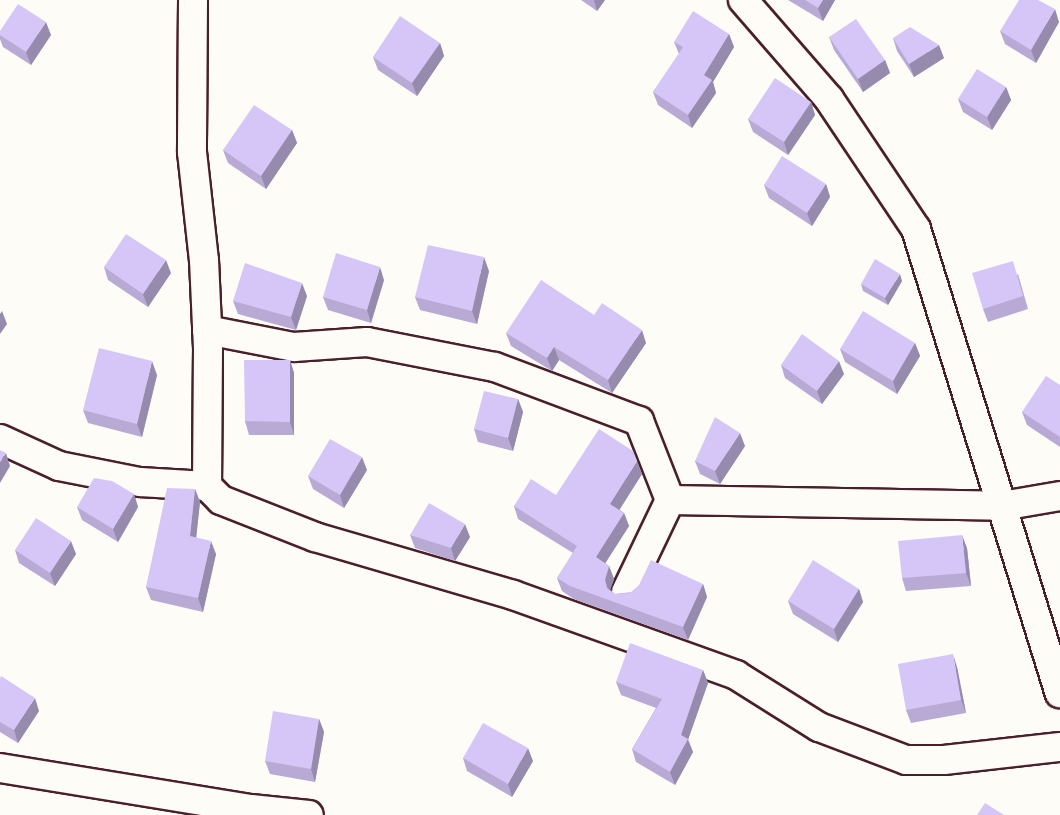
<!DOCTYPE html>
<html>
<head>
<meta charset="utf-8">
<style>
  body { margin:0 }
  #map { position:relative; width:1060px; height:815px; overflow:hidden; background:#fdfcf7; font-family:Pangolin,sans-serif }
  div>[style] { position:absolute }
  .roads { filter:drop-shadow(2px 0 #4a1f2b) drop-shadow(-2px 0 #4a1f2b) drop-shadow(0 2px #4a1f2b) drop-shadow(0 -2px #4a1f2b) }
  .street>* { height:28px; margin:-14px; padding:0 14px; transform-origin:14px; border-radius:14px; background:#fdfcf7 }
  .wall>* { inset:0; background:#b8aad4 }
  .shaded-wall>* { inset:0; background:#968bad }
  .building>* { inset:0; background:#d6c6f7 }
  span { translate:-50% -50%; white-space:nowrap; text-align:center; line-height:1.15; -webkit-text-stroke:5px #fdfcf7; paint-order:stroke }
</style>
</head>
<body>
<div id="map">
  <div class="roads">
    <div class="street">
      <i style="left:193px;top:0;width:152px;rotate:90.4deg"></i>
      <i style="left:192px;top:152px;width:109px;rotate:83.7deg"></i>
      <i style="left:204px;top:260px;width:87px;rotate:87.4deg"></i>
      <i style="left:208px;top:347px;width:139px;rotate:90.4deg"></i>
      <i style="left:207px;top:486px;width:20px;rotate:45deg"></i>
      <i style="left:221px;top:500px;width:101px;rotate:21.5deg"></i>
      <i style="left:315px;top:537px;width:206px;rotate:16.3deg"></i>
      <i style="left:513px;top:595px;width:237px;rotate:19.7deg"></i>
      <i style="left:736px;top:675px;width:98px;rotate:32.1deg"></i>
      <i style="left:819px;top:727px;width:93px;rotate:20.8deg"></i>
      <i style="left:906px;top:760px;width:38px"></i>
      <i style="left:944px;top:760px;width:117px;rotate:-6.4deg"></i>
      <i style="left:743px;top:0;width:131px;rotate:49deg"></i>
      <i style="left:829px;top:99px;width:156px;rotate:56.2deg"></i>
      <i style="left:916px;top:229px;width:486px;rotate:72.8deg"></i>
      <i style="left:207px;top:330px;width:89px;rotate:11.1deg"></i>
      <i style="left:294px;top:347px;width:73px;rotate:-3.9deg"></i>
      <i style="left:367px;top:342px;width:130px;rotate:11.1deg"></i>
      <i style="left:495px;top:367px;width:154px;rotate:20.6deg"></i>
      <i style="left:639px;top:421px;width:85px;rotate:68.6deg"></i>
      <i style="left:670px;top:500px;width:332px;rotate:1deg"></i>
      <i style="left:1002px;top:506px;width:59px;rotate:-9.8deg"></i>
      <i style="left:0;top:439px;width:65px;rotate:24.6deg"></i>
      <i style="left:59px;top:466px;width:83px;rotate:11.2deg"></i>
      <i style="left:140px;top:482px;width:67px;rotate:3.4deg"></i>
      <i style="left:626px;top:592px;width:102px;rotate:-64.4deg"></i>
      <i style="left:0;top:768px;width:254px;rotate:9.3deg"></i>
      <i style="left:251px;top:809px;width:58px;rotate:5.9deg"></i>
    </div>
  </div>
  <div class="wall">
    <i style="clip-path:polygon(581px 0,605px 0,597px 11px)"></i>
    <i style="clip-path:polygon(788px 0,835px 0,823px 21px)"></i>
    <i style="clip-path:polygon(1059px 22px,1036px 63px,1005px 44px,1000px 31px)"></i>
    <i style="clip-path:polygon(0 31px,51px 35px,31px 65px,3px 47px,0 39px)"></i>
    <i style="clip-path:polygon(729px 34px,734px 47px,713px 82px,716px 93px,692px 128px,658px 105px,653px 92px,679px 54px,674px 42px)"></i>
    <i style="clip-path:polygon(829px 37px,885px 60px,890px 73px,863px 92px,834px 50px)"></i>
    <i style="clip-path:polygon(893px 38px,944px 58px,914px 77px,897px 51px)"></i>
    <i style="clip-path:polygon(440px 43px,444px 56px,417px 96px,378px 70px,373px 57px)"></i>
    <i style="clip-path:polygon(1006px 87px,1011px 100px,992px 130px,963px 112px,958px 99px)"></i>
    <i style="clip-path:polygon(811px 102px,815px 115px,788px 155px,753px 132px,748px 119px)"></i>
    <i style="clip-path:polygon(292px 130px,297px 143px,266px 189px,228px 163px,223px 150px)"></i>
    <i style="clip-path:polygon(826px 184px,830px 197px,812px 226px,769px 198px,764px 185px)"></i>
    <i style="clip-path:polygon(104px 267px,171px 273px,148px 307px,108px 280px)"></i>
    <i style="clip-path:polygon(489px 271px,477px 324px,420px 310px,415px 297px)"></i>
    <i style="clip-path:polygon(1018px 274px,1028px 309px,988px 322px,983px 309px)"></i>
    <i style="clip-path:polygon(384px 280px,371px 323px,328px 310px,323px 297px)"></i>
    <i style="clip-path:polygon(902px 281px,888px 305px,863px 291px,861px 284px)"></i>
    <i style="clip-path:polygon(307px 296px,296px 330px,238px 314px,233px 301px)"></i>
    <i style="clip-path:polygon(594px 315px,646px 343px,612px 393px,559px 360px,552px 371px,511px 346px,506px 333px)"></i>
    <i style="clip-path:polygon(915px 343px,920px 356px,897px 394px,845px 362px,840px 349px)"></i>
    <i style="clip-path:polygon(290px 360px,294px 373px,294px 435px,249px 435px,245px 421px)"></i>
    <i style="clip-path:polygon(781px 365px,844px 374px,822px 404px,785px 378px)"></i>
    <i style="clip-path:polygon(157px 375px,142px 437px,88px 423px,83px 410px)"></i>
    <i style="clip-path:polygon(1060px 385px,1060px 447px,1027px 425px,1022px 412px)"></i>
    <i style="clip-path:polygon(518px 399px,523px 412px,513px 451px,478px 442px,474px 429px)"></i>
    <i style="clip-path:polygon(745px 446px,720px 484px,700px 474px,695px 461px)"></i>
    <i style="clip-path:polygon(367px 470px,344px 508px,313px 489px,308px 476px)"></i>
    <i style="clip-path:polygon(642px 474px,619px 509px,624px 513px,629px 526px,605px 563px,609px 566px,614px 579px,610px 590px,615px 594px,703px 584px,707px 597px,688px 640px,574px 599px,562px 591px,557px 578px,573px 553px,518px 519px,514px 506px)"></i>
    <i style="clip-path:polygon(195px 489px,200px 502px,196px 537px,216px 554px,203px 612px,151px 600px,146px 587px)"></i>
    <i style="clip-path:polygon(134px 494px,138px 507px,118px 542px,82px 520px,77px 507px)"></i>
    <i style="clip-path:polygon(410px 535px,470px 537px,455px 561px,415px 548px)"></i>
    <i style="clip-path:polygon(967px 548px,971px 586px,906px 591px,902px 578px)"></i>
    <i style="clip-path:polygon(15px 550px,76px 554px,55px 586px,19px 563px)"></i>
    <i style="clip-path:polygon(859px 589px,863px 602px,838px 642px,793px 614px,788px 601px)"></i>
    <i style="clip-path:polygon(957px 667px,966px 713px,911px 723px,906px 710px)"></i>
    <i style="clip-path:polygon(703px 670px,708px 683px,688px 739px,693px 752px,675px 785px,636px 762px,632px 749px,656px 708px,621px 695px,616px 682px)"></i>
    <i style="clip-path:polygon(0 679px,39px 711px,18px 743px,0 732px)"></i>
    <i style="clip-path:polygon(319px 719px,324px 732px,315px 782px,270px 774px,265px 761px)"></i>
    <i style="clip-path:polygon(463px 758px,533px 761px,512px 797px,467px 771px)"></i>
  </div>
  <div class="shaded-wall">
    <i style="clip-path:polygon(594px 0,605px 0,597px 11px)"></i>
    <i style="clip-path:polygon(823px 0,835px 0,823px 21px,818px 8px)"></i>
    <i style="clip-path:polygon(1055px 9px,1059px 22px,1036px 63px,1031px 50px)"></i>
    <i style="clip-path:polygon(46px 22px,51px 35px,31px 65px,26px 52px)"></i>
    <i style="clip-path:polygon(729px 34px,734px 47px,713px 82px,716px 93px,692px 128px,688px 115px,704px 75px)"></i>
    <i style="clip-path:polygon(440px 43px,444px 56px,417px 96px,412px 83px)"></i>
    <i style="clip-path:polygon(939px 45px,944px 58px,914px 77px,909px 64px)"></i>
    <i style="clip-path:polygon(885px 60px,890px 73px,863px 92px,858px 79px)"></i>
    <i style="clip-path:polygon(1006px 87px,1011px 100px,992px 130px,987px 117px)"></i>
    <i style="clip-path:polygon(811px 102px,815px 115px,788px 155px,784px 142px)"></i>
    <i style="clip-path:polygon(292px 130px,297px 143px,266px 189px,261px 176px)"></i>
    <i style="clip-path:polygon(826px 184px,830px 197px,812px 226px,807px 213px)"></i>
    <i style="clip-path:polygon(484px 257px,489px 271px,477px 324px,472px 311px)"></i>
    <i style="clip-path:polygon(166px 260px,171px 273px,148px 307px,143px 294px)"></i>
    <i style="clip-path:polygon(380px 267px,384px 280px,371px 323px,367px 310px)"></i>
    <i style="clip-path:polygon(900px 274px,902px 281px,888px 305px,885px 298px)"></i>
    <i style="clip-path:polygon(302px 283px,307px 296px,296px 330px,291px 317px)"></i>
    <i style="clip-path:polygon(2px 311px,7px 324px,0 334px,0 314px)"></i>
    <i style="clip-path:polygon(642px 330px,646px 343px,612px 393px,608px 380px)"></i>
    <i style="clip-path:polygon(915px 343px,920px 356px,897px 394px,893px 381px)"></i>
    <i style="clip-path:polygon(554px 347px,559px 360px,552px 371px,547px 358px)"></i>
    <i style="clip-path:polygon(290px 360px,294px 373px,294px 435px,290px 422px)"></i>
    <i style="clip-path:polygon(152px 361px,157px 375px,142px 437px,137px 424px)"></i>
    <i style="clip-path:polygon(839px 361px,844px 374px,822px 404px,817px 391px)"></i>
    <i style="clip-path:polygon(518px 399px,523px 412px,513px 451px,508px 438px)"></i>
    <i style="clip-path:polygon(740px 433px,745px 446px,720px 484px,715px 471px)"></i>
    <i style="clip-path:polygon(6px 453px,10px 466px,0 483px,0 462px)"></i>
    <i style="clip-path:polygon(362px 457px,367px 470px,344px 508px,340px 495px)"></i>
    <i style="clip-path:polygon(637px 461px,642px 474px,615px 517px,610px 504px)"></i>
    <i style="clip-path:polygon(195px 489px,200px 502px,195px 549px,190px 536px)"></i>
    <i style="clip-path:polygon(134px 494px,138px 507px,118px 542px,113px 529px)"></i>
    <i style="clip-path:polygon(624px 513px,629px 526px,601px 570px,596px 557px)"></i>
    <i style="clip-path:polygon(465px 524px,470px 537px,455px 561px,451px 548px)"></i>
    <i style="clip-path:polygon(962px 535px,967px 548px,971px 586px,966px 573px)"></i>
    <i style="clip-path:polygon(71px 541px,76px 554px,55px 586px,50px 573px)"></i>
    <i style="clip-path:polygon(211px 541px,216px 554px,203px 612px,198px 598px)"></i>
    <i style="clip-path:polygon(609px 566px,614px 579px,609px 593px,605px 580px)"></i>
    <i style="clip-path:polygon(703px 584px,707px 597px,688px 640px,683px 627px)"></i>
    <i style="clip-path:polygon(859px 589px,863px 602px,838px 642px,834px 629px)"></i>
    <i style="clip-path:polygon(953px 654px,957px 667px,966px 713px,961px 700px)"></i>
    <i style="clip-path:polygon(703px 670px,708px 683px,688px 740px,693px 752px,675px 785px,670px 772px,681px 735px)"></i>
    <i style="clip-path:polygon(35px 698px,39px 711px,18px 743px,14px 730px)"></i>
    <i style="clip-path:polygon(319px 719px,324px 732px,315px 782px,311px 769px)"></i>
    <i style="clip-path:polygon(528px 748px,533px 761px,512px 797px,508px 784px)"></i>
  </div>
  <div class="building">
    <i style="clip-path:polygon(805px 0,823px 0,818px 8px)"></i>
    <i style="clip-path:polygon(1019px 0,1038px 0,1055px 9px,1031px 50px,1000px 31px)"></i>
    <i style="clip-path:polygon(18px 4px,46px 22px,26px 52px,0 35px,0 31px)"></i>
    <i style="clip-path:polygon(693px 11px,729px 34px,704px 75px,712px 80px,688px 115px,653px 92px,683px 47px,674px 42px)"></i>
    <i style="clip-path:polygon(400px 16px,440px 43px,412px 83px,373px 57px)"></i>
    <i style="clip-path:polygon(856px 19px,885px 60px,858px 79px,829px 37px)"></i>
    <i style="clip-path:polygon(910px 27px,939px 45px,909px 64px,893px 38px)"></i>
    <i style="clip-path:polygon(977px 69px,1006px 87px,987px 117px,958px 99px)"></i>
    <i style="clip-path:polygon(775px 78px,811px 102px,784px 142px,748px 119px)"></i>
    <i style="clip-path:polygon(254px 105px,292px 130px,261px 176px,223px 150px)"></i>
    <i style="clip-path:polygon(782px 156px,826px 184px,807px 213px,764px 185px)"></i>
    <i style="clip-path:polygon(126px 234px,166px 260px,143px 294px,104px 267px)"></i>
    <i style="clip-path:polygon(428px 245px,484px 257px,472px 311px,415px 297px)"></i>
    <i style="clip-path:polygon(336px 253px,380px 267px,367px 310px,323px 297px)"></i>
    <i style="clip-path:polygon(875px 259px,900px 274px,885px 298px,861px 284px)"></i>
    <i style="clip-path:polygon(1013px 261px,1023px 296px,983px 309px,972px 273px)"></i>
    <i style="clip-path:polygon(245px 263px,302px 283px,291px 317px,233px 301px)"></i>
    <i style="clip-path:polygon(541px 280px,594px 315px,602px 303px,642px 330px,608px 380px,554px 347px,547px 358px,506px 333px)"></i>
    <i style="clip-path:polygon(863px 311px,915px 343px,893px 381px,840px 349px)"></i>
    <i style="clip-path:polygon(802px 334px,839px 361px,817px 391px,781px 365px)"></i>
    <i style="clip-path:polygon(99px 348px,152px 361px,137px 424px,83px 410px)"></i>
    <i style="clip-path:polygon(244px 360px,290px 360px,290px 422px,245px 421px)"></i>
    <i style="clip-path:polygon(1046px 376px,1060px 385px,1060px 437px,1022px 412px)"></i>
    <i style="clip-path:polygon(484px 391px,518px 399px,508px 438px,474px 429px)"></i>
    <i style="clip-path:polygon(715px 417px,740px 433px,715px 471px,695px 461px)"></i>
    <i style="clip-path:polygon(599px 429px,633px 451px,637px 461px,610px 504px,624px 513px,596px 557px,609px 566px,605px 580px,607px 588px,615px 594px,630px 593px,639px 585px,651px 560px,703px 584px,683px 627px,570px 586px,557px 578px,577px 546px,514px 506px,531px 479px,556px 495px)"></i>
    <i style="clip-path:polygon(330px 439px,362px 457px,340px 495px,308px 476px)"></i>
    <i style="clip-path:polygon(0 450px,6px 453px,0 462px)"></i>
    <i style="clip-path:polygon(94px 478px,112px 481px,134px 494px,113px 529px,77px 507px)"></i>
    <i style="clip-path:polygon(167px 488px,195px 489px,190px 536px,211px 541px,198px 598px,146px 587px)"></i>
    <i style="clip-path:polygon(429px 503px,465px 524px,451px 548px,410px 535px)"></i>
    <i style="clip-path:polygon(36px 518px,71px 541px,50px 573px,15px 550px)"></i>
    <i style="clip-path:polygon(962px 535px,966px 573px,902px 578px,898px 541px)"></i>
    <i style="clip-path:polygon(813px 560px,859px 589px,834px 629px,788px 601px)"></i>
    <i style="clip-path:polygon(630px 643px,703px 670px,681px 735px,688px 739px,670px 772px,632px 749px,662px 699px,616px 682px)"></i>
    <i style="clip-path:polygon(953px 654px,961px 700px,906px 710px,898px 664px)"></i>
    <i style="clip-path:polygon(1px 676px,35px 698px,14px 730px,0 722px,0 679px)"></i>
    <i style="clip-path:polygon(273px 711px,319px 719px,311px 769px,265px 761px)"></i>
    <i style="clip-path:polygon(483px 723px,528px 748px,508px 784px,463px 758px)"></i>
    <i style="clip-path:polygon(985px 803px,1004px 815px,977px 815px)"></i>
  </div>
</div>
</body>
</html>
